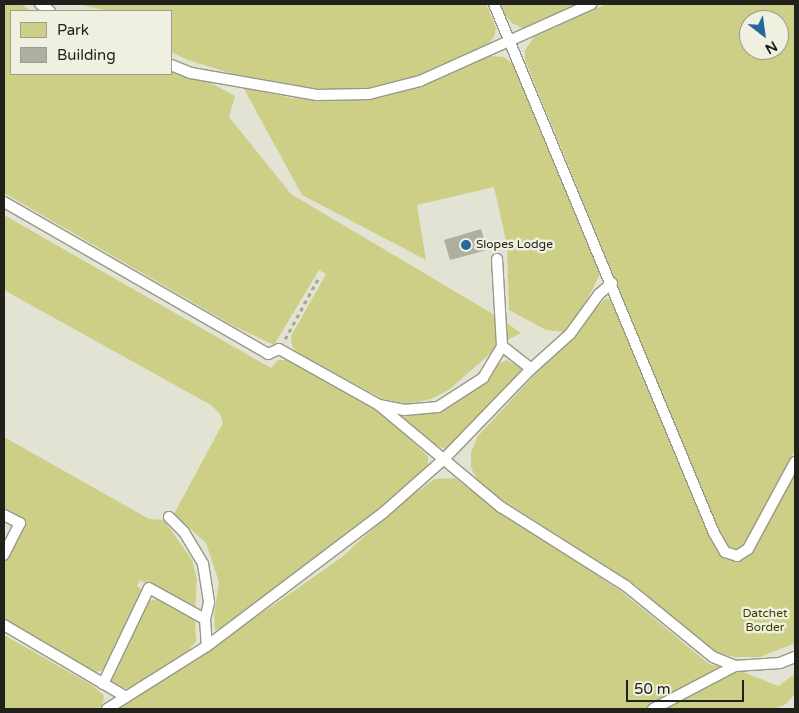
<!DOCTYPE html>
<html>
<head>
<meta charset="utf-8">
<style>
  body { margin:0 }
  #map { position:relative; width:799px; height:713px; overflow:hidden; background:#e2e3d2; font-family:"Varela Round",sans-serif }
  div>[style] { position:absolute }
  .green>* { inset:0; background:#cdcf87 }
  .building>* { inset:0; background:#afafa0 }
  .path>* { height:2.5px; margin-top:-1.25px; transform-origin:0; background:repeating-linear-gradient(90deg,#a4a598 0 4px,transparent 0 8px) }
  .roads { filter:drop-shadow(1px 0 #979889) drop-shadow(-1px 0 #979889) drop-shadow(0 1px #979889) drop-shadow(0 -1px #979889) }
  .lane>* { height:10px; margin:-5px; padding:0 5px; transform-origin:5px; border-radius:5px; background:#fff }
  .dots>* { width:14px; height:14px; translate:-50% -50%; box-sizing:border-box; border:2px solid #eff0e0; border-radius:50% }
  span { translate:-50% -50%; white-space:nowrap; text-align:center; line-height:1.15; -webkit-text-stroke:5px #eff0e0; paint-order:stroke }
  .poi-label { font-size:12px; color:#21211b }
  .left { translate:0 -50%; text-align:left }
  .park-label { font-size:12px; color:#3e3e00 }
  .frame { position:absolute; inset:0; border:5px solid #21211b; pointer-events:none }
  .legend { position:absolute; left:10px; top:10px; width:162px; height:65px; box-sizing:border-box; background:#eff0e0; border:1px solid #9d9d91; margin:0; padding:6px 9px; list-style:none; font-size:15px; color:#21211b }
  .legend li { display:flex; align-items:center; gap:10px; height:25px }
  .legend b { width:25px; border:1px solid #9d9d91 }
  .north { position:absolute; left:739px; top:10px; width:50px; height:50px; box-sizing:border-box; background:#eff0e0; border:1px solid #9d9d91; border-radius:50%; rotate:150deg; font-size:14px; font-weight:700; line-height:20px; text-align:center; color:#21211b }
  .north::after { content:''; display:block; margin:auto; width:18px; height:22px; background:#26679d; clip-path:polygon(50% 0,100% 100%,50% 72%,0 100%) }
  .scale { position:absolute; left:626px; top:680px; width:118px; height:22px; box-sizing:border-box; border:2px solid #21211b; border-top:0; padding-left:6px; font-size:15px; line-height:18px; white-space:nowrap; color:#21211b; -webkit-text-stroke:4px #eff0e0; paint-order:stroke }
</style>
</head>
<body>
<div id="map">
  <div class="green">
    <i style="clip-path:polygon(4px 4px,21px 4px,31px 11px,11px 11px,11px 74px,171px 74px,171px 69px,209px 82px,235px 96px,229px 117px,291px 194px,498px 317px,521px 333px,502px 343px,450px 389px,431px 399px,409px 404px,383px 399px,296px 352px,292px 346px,291px 336px,326px 274px,319px 270px,274px 345px,234px 326px,4px 193px)"></i>
    <i style="clip-path:polygon(79px 4px,486px 4px,496px 28px,494px 37px,489px 43px,425px 74px,383px 87px,316px 91px,258px 82px,188px 60px,171px 52px,171px 11px,108px 11px)"></i>
    <i style="clip-path:polygon(500px 4px,579px 4px,524px 29px,512px 23px,505px 15px)"></i>
    <i style="clip-path:polygon(evenodd,606px 4px,795px 4px,795px 450px,747px 544px,735px 551px,726px 546px,720px 534px,525px 60px,525px 50px,534px 37px,606px 4px,749px 20px,779px 20px,779px 50px,749px 50px,749px 20px)"></i>
    <i style="clip-path:polygon(491px 56px,504px 57px,515px 66px,599px 262px,600px 274px,578px 317px,564px 332px,546px 330px,509px 310px,507px 245px,494px 187px,417px 205px,426px 260px,302px 195px,243px 87px,292px 98px,344px 101px,365px 99px,412px 89px)"></i>
    <i style="clip-path:polygon(4px 215px,271px 368px,278px 360px,289px 360px,377px 409px,428px 456px,428px 469px,327px 555px,225px 627px,215px 630px,214px 615px,219px 582px,206px 543px,174px 514px,223px 423px,220px 414px,211px 405px,4px 290px)"></i>
    <i style="clip-path:polygon(606px 298px,616px 301px,717px 548px,736px 559px,795px 469px,795px 643px,760px 657px,735px 657px,720px 654px,678px 623px,637px 586px,481px 486px,471px 468px,471px 453px,477px 437px)"></i>
    <i style="clip-path:polygon(506px 360px,521px 367px,523px 378px,447px 450px,430px 442px,400px 415px,443px 404px,490px 369px)"></i>
    <i style="clip-path:polygon(4px 437px,149px 519px,164px 520px,192px 560px,197px 579px,195px 609px,140px 580px,137px 586px,143px 591px,103px 670px,91px 673px,4px 624px,4px 559px,26px 522px,4px 509px)"></i>
    <i style="clip-path:polygon(455px 478px,477px 495px,622px 592px,709px 664px,741px 671px,778px 686px,795px 674px,795px 694px,786px 704px,774px 709px,117px 709px,281px 600px,342px 557px,402px 502px,435px 479px)"></i>
    <i style="clip-path:polygon(158px 599px,195px 618px,196px 641px,187px 652px,133px 688px,121px 688px,112px 683px,110px 671px,149px 601px)"></i>
    <i style="clip-path:polygon(4px 635px,92px 685px,104px 696px,102px 706px,97px 709px,4px 709px)"></i>
  </div>
  <div class="building">
    <i style="clip-path:polygon(481px 229px,487px 250px,450px 260px,444px 240px)"></i>
  </div>
  <div class="path">
    <i style="left:285px;top:339px;width:71px;rotate:-61.3deg"></i>
  </div>
  <div class="roads">
    <div class="lane">
      <i style="left:40px;top:4px;width:12px;rotate:35deg"></i>
      <i style="left:494px;top:4px;width:573px;rotate:67.42deg"></i>
      <i style="left:714px;top:533px;width:22px;rotate:60deg"></i>
      <i style="left:725px;top:552px;width:13px;rotate:18deg"></i>
      <i style="left:737px;top:556px;width:13px;rotate:-32deg"></i>
      <i style="left:748px;top:549px;width:99px;rotate:-61.6deg"></i>
      <i style="left:171px;top:65px;width:22px;rotate:22deg"></i>
      <i style="left:191px;top:73px;width:128px;rotate:9.9deg"></i>
      <i style="left:317px;top:95px;width:52px;rotate:-1.1deg"></i>
      <i style="left:369px;top:94px;width:53px;rotate:-14.3deg"></i>
      <i style="left:420px;top:81px;width:188px;rotate:-24.2deg"></i>
      <i style="left:4px;top:202px;width:305px;rotate:29.9deg"></i>
      <i style="left:268px;top:354px;width:12px;rotate:-24deg"></i>
      <i style="left:279px;top:349px;width:115px;rotate:29.2deg"></i>
      <i style="left:379px;top:405px;width:25px;rotate:11deg"></i>
      <i style="left:404px;top:410px;width:34px;rotate:-5deg"></i>
      <i style="left:438px;top:407px;width:54px;rotate:-32.8deg"></i>
      <i style="left:483px;top:378px;width:37px;rotate:-59deg"></i>
      <i style="left:497px;top:259px;width:87px;rotate:86.7deg"></i>
      <i style="left:502px;top:346px;width:37px;rotate:38deg"></i>
      <i style="left:380px;top:406px;width:158px;rotate:39.9deg"></i>
      <i style="left:501px;top:507px;width:148px;rotate:32.3deg"></i>
      <i style="left:626px;top:586px;width:112px;rotate:39.2deg"></i>
      <i style="left:713px;top:657px;width:24px;rotate:22deg"></i>
      <i style="left:4px;top:515px;width:18px;rotate:27deg"></i>
      <i style="left:20px;top:523px;width:36px;rotate:117deg"></i>
      <i style="left:169px;top:517px;width:21px;rotate:45deg"></i>
      <i style="left:184px;top:532px;width:37px;rotate:59deg"></i>
      <i style="left:203px;top:564px;width:39px;rotate:81deg"></i>
      <i style="left:209px;top:603px;width:16px;rotate:104deg"></i>
      <i style="left:205px;top:619px;width:27px;rotate:86deg"></i>
      <i style="left:4px;top:625px;width:142px;rotate:30.5deg"></i>
      <i style="left:103px;top:684px;width:106px;rotate:-64.4deg"></i>
      <i style="left:149px;top:588px;width:64px;rotate:29deg"></i>
      <i style="left:107px;top:709px;width:118px;rotate:-32.2deg"></i>
      <i style="left:207px;top:646px;width:221px;rotate:-37.1deg"></i>
      <i style="left:383px;top:513px;width:80px;rotate:-41.5deg"></i>
      <i style="left:443px;top:460px;width:127px;rotate:-46deg"></i>
      <i style="left:531px;top:369px;width:52px;rotate:-41.9deg"></i>
      <i style="left:570px;top:334px;width:49px;rotate:-54.1deg"></i>
      <i style="left:599px;top:294px;width:17px;rotate:-40deg"></i>
      <i style="left:653px;top:709px;width:93px;rotate:-27.7deg"></i>
      <i style="left:735px;top:666px;width:45px;rotate:-3.8deg"></i>
      <i style="left:780px;top:663px;width:16px;rotate:-22deg"></i>
    </div>
  </div>
  <div class="dots">
    <i style="left:466px;top:245px;background:#26679d"></i>
  </div>
  <div class="poi-label">
    <span class="left" style="left:476px;top:245px">Slopes Lodge</span>
  </div>
  <div class="park-label">
    <span style="left:765px;top:621px">Datchet<br>Border</span>
  </div>
  <div class="frame"></div>
  <ul class="legend">
  <li><b style="height:14px;background:#cdcf87"></b>Park</li>
  <li><b style="height:14px;background:#afafa0"></b>Building</li>
  </ul>
  <div class="north">N</div>
  <div class="scale">50 m</div>
</div>
</body>
</html>
